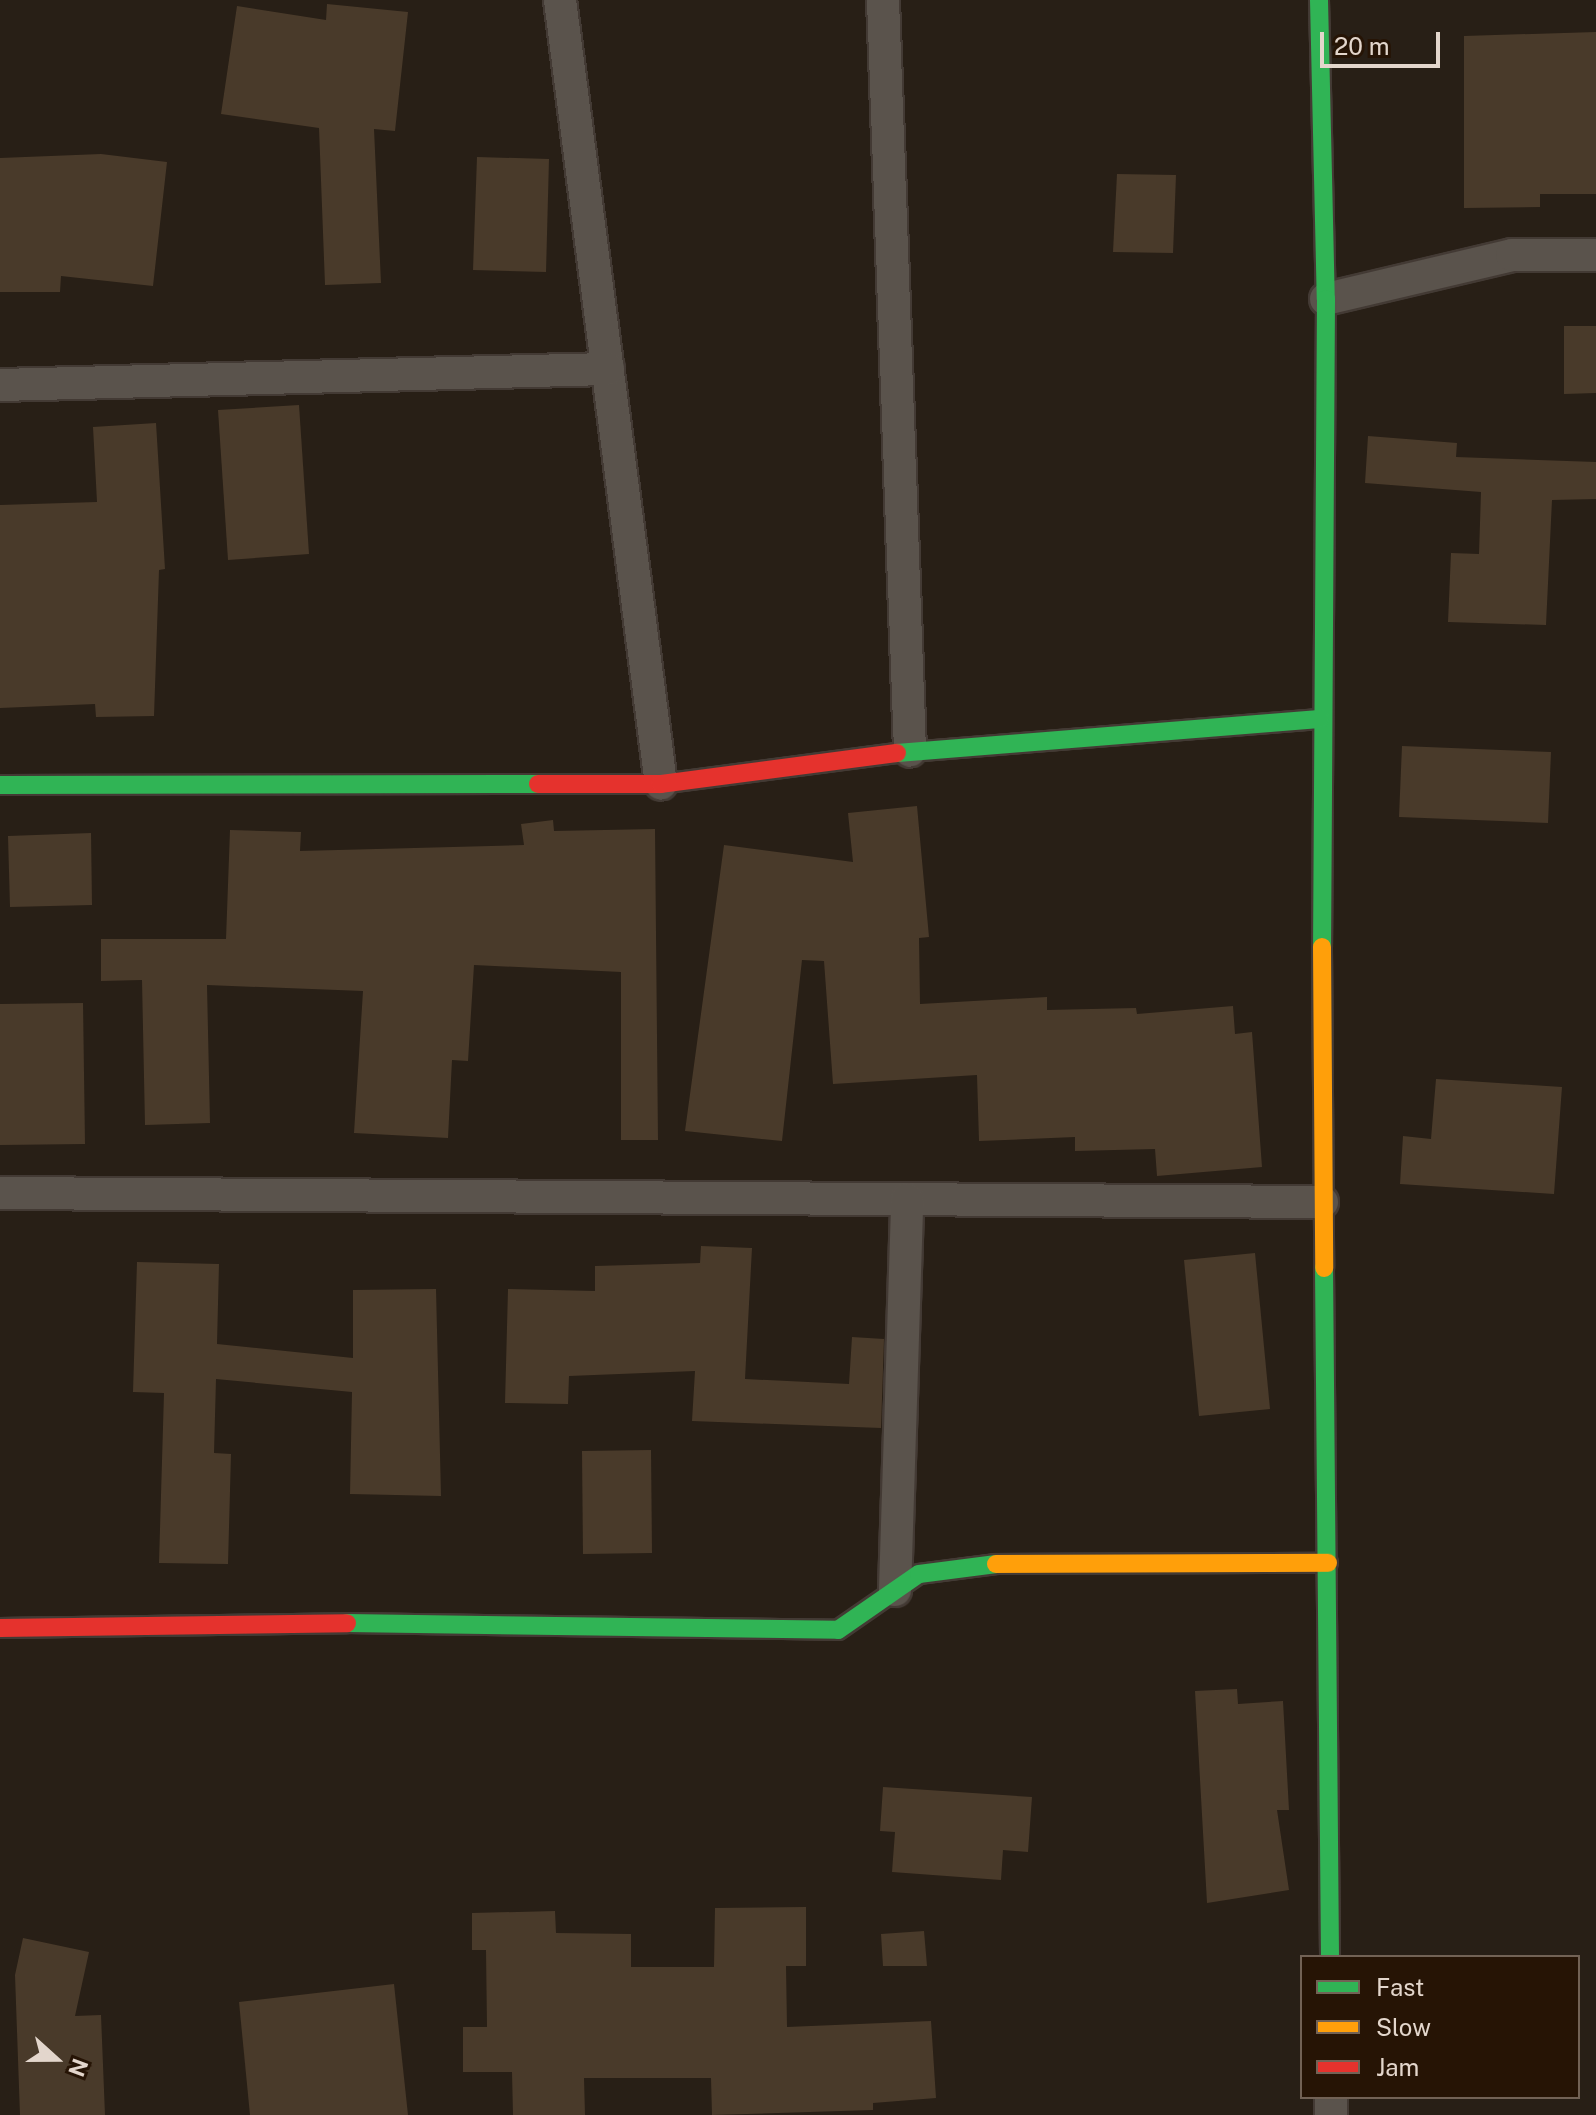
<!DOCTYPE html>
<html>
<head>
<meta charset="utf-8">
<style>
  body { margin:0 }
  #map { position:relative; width:1596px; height:2115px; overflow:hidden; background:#281f16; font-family:"Public Sans",sans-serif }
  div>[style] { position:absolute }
  .building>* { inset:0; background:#493a2a }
  .roads { filter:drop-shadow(2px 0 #433a34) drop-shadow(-2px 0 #433a34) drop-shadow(0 2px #433a34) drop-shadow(0 -2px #433a34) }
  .street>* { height:32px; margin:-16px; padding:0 16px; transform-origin:16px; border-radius:16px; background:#5a534c }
  .fast>* { height:18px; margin:-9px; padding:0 9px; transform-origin:9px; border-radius:9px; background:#30b455 }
  .slow>* { height:18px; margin:-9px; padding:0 9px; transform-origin:9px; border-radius:9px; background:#ff9f0a }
  .jam>* { height:18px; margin:-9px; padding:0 9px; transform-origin:9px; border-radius:9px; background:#e5322d }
  span { translate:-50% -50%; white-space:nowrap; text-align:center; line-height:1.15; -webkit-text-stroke:8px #261405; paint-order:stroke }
  .legend { position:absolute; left:1300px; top:1955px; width:280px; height:144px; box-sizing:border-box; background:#261405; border:2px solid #726255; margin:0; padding:10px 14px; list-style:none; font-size:24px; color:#e3d6cc }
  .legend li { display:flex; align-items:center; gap:16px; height:40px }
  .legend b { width:40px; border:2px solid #726255 }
  .north { position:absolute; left:16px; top:2019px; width:80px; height:80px; -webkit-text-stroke:6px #261405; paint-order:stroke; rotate:111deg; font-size:22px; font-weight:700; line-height:32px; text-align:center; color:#e3d6cc }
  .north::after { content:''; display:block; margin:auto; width:28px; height:36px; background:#e3d6cc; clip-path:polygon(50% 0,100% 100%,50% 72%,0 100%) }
  .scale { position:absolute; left:1320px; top:32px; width:120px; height:36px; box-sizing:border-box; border:4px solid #e3d6cc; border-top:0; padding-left:10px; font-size:24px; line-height:28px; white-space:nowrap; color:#e3d6cc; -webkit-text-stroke:6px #261405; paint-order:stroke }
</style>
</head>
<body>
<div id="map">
  <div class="building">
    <i style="clip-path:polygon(327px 4px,408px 12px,395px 131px,374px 129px,381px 283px,325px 285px,319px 128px,221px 114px,237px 6px,326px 20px)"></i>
    <i style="clip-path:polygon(1596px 32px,1596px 194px,1540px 194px,1540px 207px,1464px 208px,1464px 36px)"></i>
    <i style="clip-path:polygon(101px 154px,167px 162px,153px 286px,61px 276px,60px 292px,0 292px,0 158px)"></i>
    <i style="clip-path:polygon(477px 157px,549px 159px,546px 272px,473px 270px)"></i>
    <i style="clip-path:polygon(1117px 174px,1176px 175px,1173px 253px,1113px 252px)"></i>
    <i style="clip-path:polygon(1564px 326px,1596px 326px,1596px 393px,1564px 394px)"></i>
    <i style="clip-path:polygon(299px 405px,309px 554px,228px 560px,218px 410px)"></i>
    <i style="clip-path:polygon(156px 423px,165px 569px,159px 570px,154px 716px,96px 717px,95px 704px,0 708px,0 505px,97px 502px,93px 427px)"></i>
    <i style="clip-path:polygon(1368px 436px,1457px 443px,1456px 457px,1596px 462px,1596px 499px,1552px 500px,1546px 625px,1448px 622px,1451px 553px,1479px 554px,1481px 492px,1365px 483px)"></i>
    <i style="clip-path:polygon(1402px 746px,1551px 752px,1548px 823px,1399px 817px)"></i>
    <i style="clip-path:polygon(917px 806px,929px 937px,919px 938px,920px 1004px,1047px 997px,1047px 1010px,1136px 1008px,1137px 1014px,1233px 1006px,1235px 1034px,1252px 1032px,1262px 1167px,1157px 1176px,1155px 1149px,1075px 1151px,1075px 1137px,979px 1141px,977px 1075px,833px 1084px,824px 961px,802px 960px,782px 1141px,685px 1131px,724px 845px,853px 862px,848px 813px)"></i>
    <i style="clip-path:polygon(553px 820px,554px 831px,655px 829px,658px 1140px,621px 1140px,621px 972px,474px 965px,468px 1061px,452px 1060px,448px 1138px,354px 1133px,363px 991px,207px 985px,210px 1123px,145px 1125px,142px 980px,101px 981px,101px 939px,226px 939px,230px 830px,301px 832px,300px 851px,524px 845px,521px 824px)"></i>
    <i style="clip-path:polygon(91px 833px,92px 905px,10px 907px,8px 836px)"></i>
    <i style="clip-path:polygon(83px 1003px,85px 1144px,0 1145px,0 1004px)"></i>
    <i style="clip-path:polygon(1436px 1079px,1562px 1087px,1554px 1194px,1400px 1184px,1403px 1136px,1431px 1139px)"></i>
    <i style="clip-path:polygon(701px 1246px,752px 1248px,745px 1379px,849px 1384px,852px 1337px,884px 1339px,881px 1428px,692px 1421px,695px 1371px,569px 1376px,568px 1404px,505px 1403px,508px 1289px,595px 1291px,595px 1266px,700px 1263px)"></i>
    <i style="clip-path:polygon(1255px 1253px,1270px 1409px,1199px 1416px,1184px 1260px)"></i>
    <i style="clip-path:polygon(137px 1262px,219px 1264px,217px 1344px,353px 1358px,353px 1290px,436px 1289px,441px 1496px,350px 1494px,352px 1392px,216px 1379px,214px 1453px,231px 1454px,228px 1564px,159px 1563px,164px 1393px,133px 1392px)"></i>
    <i style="clip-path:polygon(651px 1450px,652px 1553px,583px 1554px,582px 1451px)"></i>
    <i style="clip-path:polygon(1237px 1689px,1238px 1704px,1283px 1701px,1289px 1810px,1277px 1810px,1289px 1890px,1207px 1903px,1195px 1691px)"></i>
    <i style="clip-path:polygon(883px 1787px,1032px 1797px,1028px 1852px,1003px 1850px,1001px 1880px,892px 1872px,895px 1832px,880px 1831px)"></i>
    <i style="clip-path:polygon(806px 1907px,806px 1966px,786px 1966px,787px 2027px,931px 2021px,936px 2098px,873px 2103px,873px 2110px,712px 2115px,711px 2078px,584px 2078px,585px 2115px,513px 2115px,512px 2072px,463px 2072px,463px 2027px,487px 2027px,486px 1950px,472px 1950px,472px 1913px,555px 1911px,556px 1933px,631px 1934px,631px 1967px,714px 1967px,715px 1908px)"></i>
    <i style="clip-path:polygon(924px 1931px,927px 1966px,883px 1966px,881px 1934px)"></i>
    <i style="clip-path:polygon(23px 1938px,89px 1952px,75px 2016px,101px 2015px,105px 2115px,20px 2115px,15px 1975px)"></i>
    <i style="clip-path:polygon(394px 1984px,408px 2115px,250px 2115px,239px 2002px)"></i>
  </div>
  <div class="roads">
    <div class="street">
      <i style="left:560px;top:0;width:790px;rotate:82.66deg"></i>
      <i style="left:883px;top:0;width:751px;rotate:87.94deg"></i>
      <i style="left:1326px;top:299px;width:191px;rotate:-13.3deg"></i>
      <i style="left:1512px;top:255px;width:84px"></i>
      <i style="left:0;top:385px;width:608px;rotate:-1.51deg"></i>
      <i style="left:0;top:1193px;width:1322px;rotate:0.39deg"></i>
      <i style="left:895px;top:1590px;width:391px;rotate:-88.2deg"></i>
      <i style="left:1331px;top:2097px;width:18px;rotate:90deg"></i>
    </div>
    <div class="fast">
      <i style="left:1319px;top:0;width:299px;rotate:88.7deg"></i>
      <i style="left:1326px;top:299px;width:648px;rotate:90.35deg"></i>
      <i style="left:897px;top:753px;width:424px;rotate:-4.6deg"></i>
      <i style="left:0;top:785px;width:538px;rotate:-0.11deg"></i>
      <i style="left:1324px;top:1268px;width:689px;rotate:89.5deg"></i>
      <i style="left:347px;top:1623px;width:491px;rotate:0.8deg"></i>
      <i style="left:838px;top:1630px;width:98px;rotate:-34.7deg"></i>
      <i style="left:919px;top:1574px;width:78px;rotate:-7.4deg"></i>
    </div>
    <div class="slow">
      <i style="left:1322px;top:947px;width:321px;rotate:89.6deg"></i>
      <i style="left:996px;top:1564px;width:332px;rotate:-0.2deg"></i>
    </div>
    <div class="jam">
      <i style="left:538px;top:784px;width:123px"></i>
      <i style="left:661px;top:784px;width:238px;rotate:-7.5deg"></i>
      <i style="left:0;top:1628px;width:347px;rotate:-0.8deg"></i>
    </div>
  </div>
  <ul class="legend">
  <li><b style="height:10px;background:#30b455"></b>Fast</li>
  <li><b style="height:10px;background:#ff9f0a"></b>Slow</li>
  <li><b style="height:10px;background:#e5322d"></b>Jam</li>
  </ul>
  <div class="north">N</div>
  <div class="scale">20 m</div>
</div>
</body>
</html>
